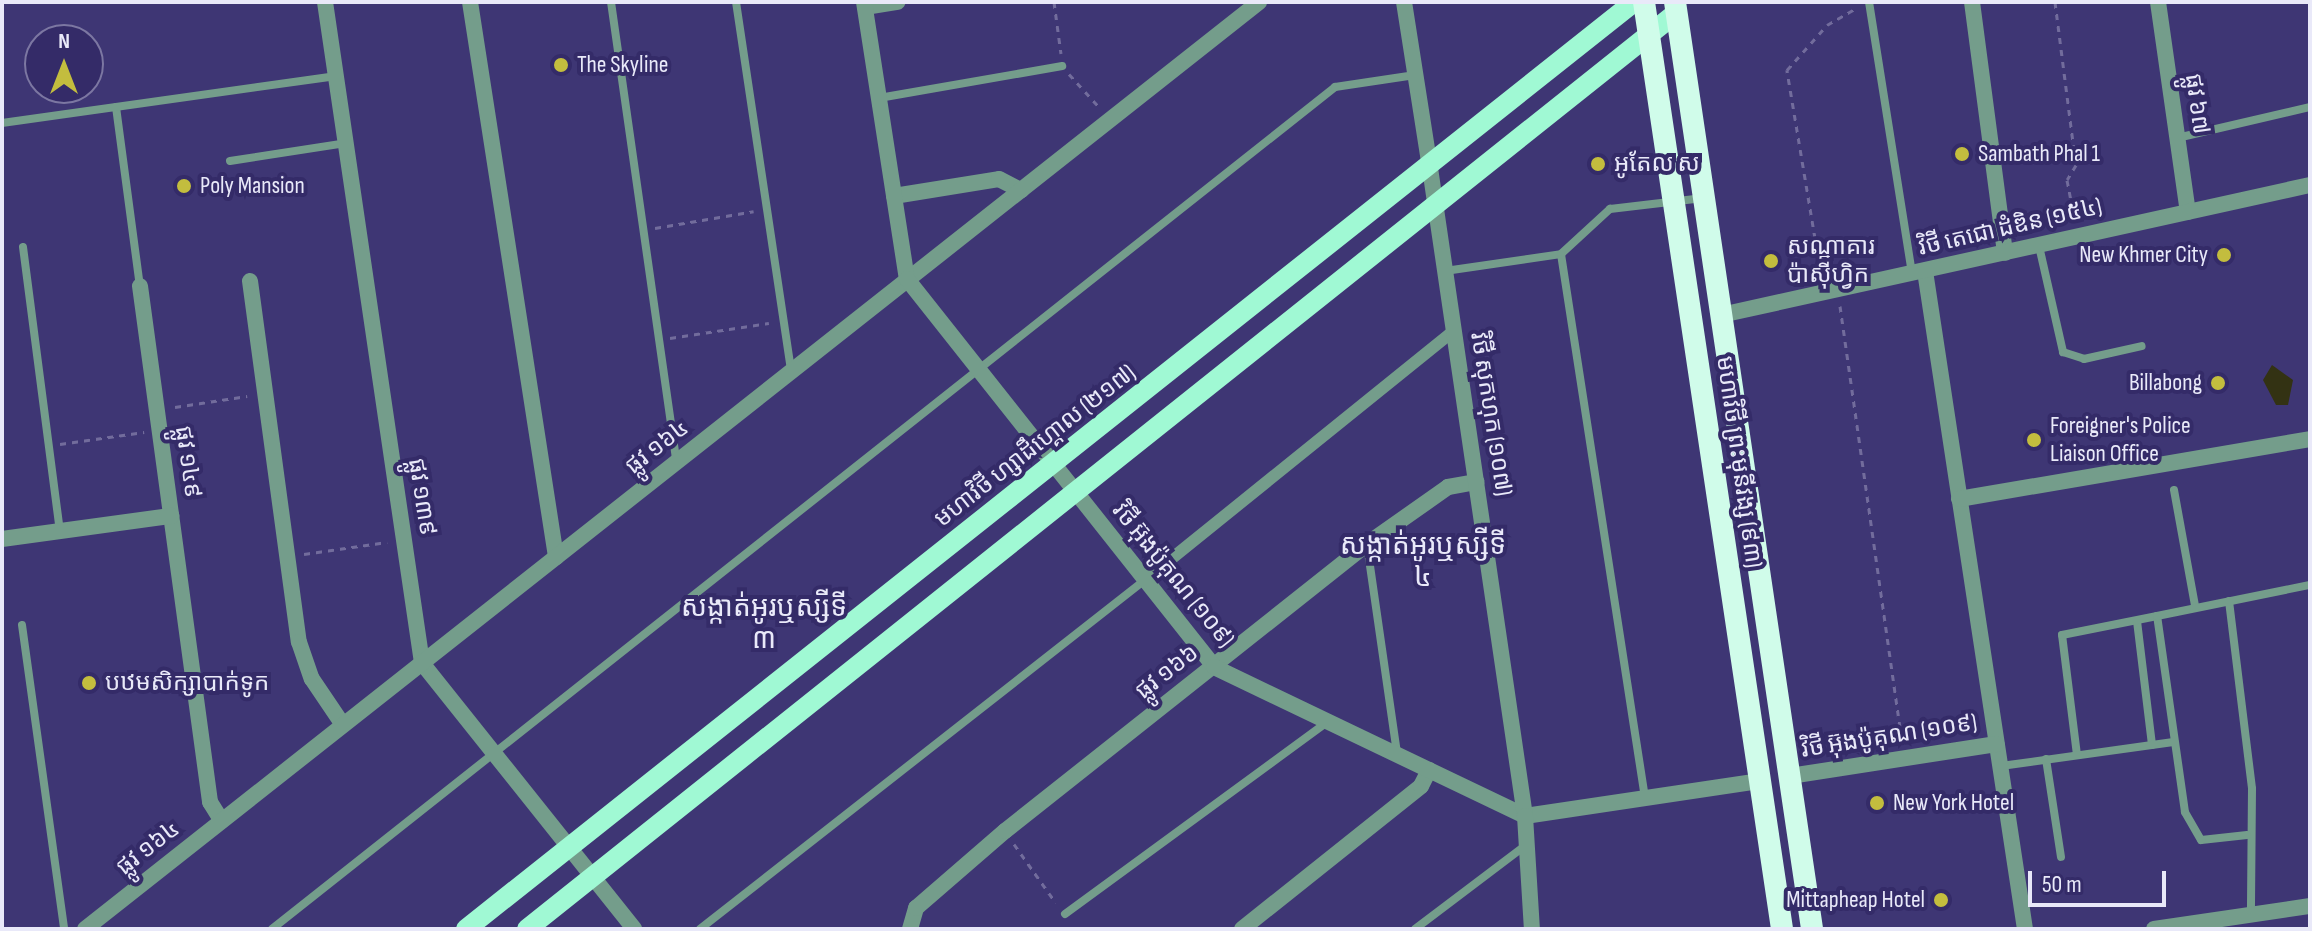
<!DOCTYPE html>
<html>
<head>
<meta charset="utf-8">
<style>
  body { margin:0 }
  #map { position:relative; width:2312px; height:931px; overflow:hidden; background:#3e3674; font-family:"Sofia Sans Condensed","Noto Sans Khmer",sans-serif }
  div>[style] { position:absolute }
  .water>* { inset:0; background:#333213 }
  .path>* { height:3px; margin-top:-1.5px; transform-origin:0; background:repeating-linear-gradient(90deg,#726c9c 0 6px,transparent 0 12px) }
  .service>* { height:8px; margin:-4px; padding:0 4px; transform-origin:4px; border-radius:4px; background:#749d8b }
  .pedestrian>* { height:12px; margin:-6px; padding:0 6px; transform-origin:6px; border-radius:6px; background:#749d8b }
  .minor>* { height:16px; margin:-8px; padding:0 8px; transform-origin:8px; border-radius:8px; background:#749d8b }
  .tertiary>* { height:16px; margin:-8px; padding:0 8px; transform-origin:8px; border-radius:8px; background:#749d8b }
  .primary>* { height:20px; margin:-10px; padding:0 10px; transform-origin:10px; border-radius:10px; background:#a0f9d4 }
  .trunk>* { height:22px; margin:-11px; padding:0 11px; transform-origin:11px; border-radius:11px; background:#d0fcea }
  .dots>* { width:22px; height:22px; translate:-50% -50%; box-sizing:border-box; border:4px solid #342b68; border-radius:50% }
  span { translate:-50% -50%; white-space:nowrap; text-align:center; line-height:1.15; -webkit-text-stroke:8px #342b68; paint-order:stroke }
  .poi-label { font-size:24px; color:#e9e9f9 }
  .left { translate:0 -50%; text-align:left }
  .right { translate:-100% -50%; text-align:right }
  .street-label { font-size:24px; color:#e9e9f9 }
  .quarter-label { font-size:28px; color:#e9e9f9 }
  .frame { position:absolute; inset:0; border:4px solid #e9e9f9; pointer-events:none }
  .north { position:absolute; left:24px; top:24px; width:80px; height:80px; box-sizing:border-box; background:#342b68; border:2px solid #7c77a2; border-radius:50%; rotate:0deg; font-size:22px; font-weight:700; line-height:32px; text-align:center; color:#e9e9f9 }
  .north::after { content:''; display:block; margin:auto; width:28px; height:36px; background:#c3bd3e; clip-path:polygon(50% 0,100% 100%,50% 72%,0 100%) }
  .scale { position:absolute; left:2028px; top:871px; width:138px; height:36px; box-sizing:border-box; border:4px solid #e9e9f9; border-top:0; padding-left:10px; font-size:24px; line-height:28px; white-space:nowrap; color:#e9e9f9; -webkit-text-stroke:6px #342b68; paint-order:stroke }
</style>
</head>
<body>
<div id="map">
  <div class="water">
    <i style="clip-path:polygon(2272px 365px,2293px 380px,2288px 405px,2276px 405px,2263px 380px)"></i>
  </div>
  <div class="path">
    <i style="left:1054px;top:2px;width:52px;rotate:82.3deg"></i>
    <i style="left:2055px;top:2px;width:164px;rotate:82.7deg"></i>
    <i style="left:2076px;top:165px;width:17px;rotate:121deg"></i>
    <i style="left:2067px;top:180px;width:42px;rotate:79deg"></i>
    <i style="left:1069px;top:74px;width:45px;rotate:47.7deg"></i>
    <i style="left:655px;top:228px;width:100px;rotate:-9.7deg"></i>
    <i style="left:1821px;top:274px;width:207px;rotate:-99.5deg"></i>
    <i style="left:1787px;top:70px;width:60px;rotate:-48.4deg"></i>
    <i style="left:1827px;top:25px;width:32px;rotate:-30deg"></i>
    <i style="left:1840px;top:306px;width:441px;rotate:81.9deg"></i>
    <i style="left:670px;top:338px;width:100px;rotate:-8.6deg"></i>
    <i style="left:175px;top:407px;width:73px;rotate:-8.7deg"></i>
    <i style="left:60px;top:444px;width:85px;rotate:-8.1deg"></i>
    <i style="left:304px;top:554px;width:84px;rotate:-8.2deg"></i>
    <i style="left:1014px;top:844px;width:72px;rotate:54.6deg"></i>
  </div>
  <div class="service">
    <i style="left:611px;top:2px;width:464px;rotate:81.9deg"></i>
    <i style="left:736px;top:2px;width:373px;rotate:81.5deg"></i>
    <i style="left:1869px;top:2px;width:274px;rotate:81deg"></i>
    <i style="left:879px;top:98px;width:186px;rotate:-9.9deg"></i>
    <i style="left:116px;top:107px;width:181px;rotate:82.4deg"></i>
    <i style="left:2px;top:123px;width:336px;rotate:-8deg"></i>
    <i style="left:2177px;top:138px;width:137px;rotate:-13.1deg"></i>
    <i style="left:230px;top:161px;width:117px;rotate:-8.8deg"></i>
    <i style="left:2039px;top:246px;width:109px;rotate:77.2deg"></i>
    <i style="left:2063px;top:352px;width:22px;rotate:18deg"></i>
    <i style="left:2084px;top:359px;width:59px;rotate:-12.6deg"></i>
    <i style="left:23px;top:247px;width:286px;rotate:82.6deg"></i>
    <i style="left:1445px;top:271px;width:117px;rotate:-8.3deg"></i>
    <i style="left:2174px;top:490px;width:118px;rotate:79.7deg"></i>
    <i style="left:1367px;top:545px;width:210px;rotate:81.8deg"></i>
    <i style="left:2229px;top:601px;width:189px;rotate:83deg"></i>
    <i style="left:2252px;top:789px;width:125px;rotate:90.5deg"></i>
    <i style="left:2137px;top:621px;width:125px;rotate:83.1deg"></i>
    <i style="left:22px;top:625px;width:307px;rotate:82.1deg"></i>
    <i style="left:2077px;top:755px;width:121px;rotate:-97.1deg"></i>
    <i style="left:2062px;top:635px;width:97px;rotate:-11.3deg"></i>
    <i style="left:2046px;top:759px;width:99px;rotate:81.3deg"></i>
    <i style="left:2001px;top:766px;width:174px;rotate:-7.9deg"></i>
    <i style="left:1645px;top:798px;width:550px;rotate:-98.78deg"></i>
    <i style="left:1561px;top:254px;width:67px;rotate:-42.6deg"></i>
    <i style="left:1610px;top:209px;width:94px;rotate:-6.7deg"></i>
    <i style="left:2247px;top:835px;width:46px;rotate:173.8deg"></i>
    <i style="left:2201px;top:840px;width:32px;rotate:-120deg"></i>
    <i style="left:2185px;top:812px;width:198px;rotate:-98.1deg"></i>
    <i style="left:2157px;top:616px;width:156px;rotate:-11.5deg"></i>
    <i style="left:1065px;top:914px;width:325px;rotate:-36.2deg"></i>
    <i style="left:272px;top:929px;width:1356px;rotate:-38.38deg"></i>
    <i style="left:1335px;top:87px;width:81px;rotate:-8.5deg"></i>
    <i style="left:700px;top:929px;width:566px;rotate:-38.11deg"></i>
    <i style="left:1415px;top:929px;width:139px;rotate:-37.1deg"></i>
  </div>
  <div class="pedestrian">
    <i style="left:1145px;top:580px;width:397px;rotate:-38.9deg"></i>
  </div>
  <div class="minor">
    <i style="left:325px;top:2px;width:668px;rotate:81.65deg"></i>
    <i style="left:422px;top:663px;width:340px;rotate:51.4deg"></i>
    <i style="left:470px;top:2px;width:562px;rotate:81.19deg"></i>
    <i style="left:1404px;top:2px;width:168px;rotate:81.1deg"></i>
    <i style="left:1972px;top:2px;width:253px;rotate:82.5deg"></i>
    <i style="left:865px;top:7px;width:33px;rotate:-9deg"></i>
    <i style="left:894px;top:196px;width:106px;rotate:-9.2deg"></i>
    <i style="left:999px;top:179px;width:25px;rotate:27deg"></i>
    <i style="left:1925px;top:271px;width:666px;rotate:81.36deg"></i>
    <i style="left:250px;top:281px;width:364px;rotate:82.3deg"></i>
    <i style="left:299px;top:642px;width:39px;rotate:71deg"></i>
    <i style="left:312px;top:679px;width:55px;rotate:56deg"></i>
    <i style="left:140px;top:286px;width:521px;rotate:82.27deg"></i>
    <i style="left:210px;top:802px;width:22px;rotate:58deg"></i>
    <i style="left:1959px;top:499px;width:356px;rotate:-9.7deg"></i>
    <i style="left:2px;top:539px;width:171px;rotate:-7.8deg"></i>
    <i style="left:1790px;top:776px;width:209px;rotate:-8.8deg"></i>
    <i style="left:85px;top:929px;width:1496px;rotate:-38.29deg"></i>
    <i style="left:910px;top:929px;width:22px;rotate:-74deg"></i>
    <i style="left:916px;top:908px;width:118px;rotate:-40.9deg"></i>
    <i style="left:1005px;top:831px;width:462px;rotate:-38.4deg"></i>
    <i style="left:1367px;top:544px;width:99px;rotate:-35.1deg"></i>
    <i style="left:1448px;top:487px;width:29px;rotate:-10deg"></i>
    <i style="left:1242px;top:929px;width:229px;rotate:-38.6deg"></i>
    <i style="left:1421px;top:786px;width:18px;rotate:-63deg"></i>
    <i style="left:2154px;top:929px;width:158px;rotate:-8.4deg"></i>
  </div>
  <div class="tertiary">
    <i style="left:864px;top:2px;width:280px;rotate:81.2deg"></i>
    <i style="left:907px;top:279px;width:495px;rotate:51.6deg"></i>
    <i style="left:1214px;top:667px;width:345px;rotate:25.6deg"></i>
    <i style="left:1525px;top:816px;width:238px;rotate:-8.5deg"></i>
    <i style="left:2158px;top:2px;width:212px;rotate:81.9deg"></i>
    <i style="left:1430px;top:168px;width:655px;rotate:81.66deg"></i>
    <i style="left:1525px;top:816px;width:113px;rotate:86.5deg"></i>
    <i style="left:1721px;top:315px;width:603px;rotate:-12.45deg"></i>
  </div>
  <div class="primary">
    <i style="left:466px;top:929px;width:1491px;rotate:-38.44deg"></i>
    <i style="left:527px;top:929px;width:1469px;rotate:-38.56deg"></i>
  </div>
  <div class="trunk">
    <i style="left:1644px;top:2px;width:937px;rotate:81.53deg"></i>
    <i style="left:1675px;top:2px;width:937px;rotate:81.59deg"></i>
  </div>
  <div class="dots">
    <i style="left:561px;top:65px;background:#c3bd3e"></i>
    <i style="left:1962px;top:154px;background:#c3bd3e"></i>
    <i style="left:1598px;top:164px;background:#c3bd3e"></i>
    <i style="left:184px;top:186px;background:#c3bd3e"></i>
    <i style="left:2224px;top:255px;background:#c3bd3e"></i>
    <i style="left:1771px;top:261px;background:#c3bd3e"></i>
    <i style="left:2218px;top:383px;background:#c3bd3e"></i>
    <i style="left:2034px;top:440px;background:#c3bd3e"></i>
    <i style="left:89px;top:683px;background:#c3bd3e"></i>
    <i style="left:1877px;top:803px;background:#c3bd3e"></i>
    <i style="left:1941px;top:900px;background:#c3bd3e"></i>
  </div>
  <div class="poi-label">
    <span class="left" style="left:577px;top:65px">The Skyline</span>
    <span class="left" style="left:1978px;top:154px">Sambath Phal 1</span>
    <span class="left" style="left:1614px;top:164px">អូតែល ស</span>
    <span class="left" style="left:200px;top:186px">Poly Mansion</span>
    <span class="left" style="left:1787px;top:261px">សណ្ឋាគារ<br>ប៉ាស៊ីហ្វិក</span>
    <span class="right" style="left:2208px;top:255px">New Khmer City</span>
    <span class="right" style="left:2202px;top:383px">Billabong</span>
    <span class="left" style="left:2050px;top:440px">Foreigner's Police<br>Liaison Office</span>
    <span class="left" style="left:105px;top:683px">បឋមសិក្សាបាក់ទូក</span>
    <span class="left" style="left:1893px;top:803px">New York Hotel</span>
    <span class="right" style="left:1925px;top:900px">Mittapheap Hotel</span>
  </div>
  <div class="street-label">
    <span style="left:2197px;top:104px;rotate:82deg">ផ្លូវ ៦៧</span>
    <span style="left:2010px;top:227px;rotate:-13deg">វិថី តេជោ ដំឌិន (១៥៤)</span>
    <span style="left:1491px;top:414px;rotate:81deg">វិថី សុកហុក (១០៧)</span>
    <span style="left:1035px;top:446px;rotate:-38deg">មហាវិថី ហ្សាដឹហ្គោល (២១៧)</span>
    <span style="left:657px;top:447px;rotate:-38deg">ផ្លូវ ១៦៤</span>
    <span style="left:188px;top:462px;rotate:82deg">ផ្លូវ ១៤៩</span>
    <span style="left:1739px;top:462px;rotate:82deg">មហាវិថី ព្រះមុនីវង្ស (៩៣)</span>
    <span style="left:422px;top:497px;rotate:81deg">ផ្លូវ ១៣៩</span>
    <span style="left:1173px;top:575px;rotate:51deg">វិថី អ៊ុងប៉ូគុណ (១០៩)</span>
    <span style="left:1167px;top:672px;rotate:-38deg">ផ្លូវ ១៦៦</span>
    <span style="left:1889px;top:736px;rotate:-9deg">វិថី អ៊ុងប៉ូគុណ (១០៩)</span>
    <span style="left:148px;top:848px;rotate:-38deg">ផ្លូវ ១៦៤</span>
  </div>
  <div class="quarter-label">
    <span style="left:1423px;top:562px">សង្កាត់អូរឬស្សីទី<br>៤</span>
    <span style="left:764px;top:624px">សង្កាត់អូរឬស្សីទី<br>៣</span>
  </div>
  <div class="frame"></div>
  <div class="north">N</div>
  <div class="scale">50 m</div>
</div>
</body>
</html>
